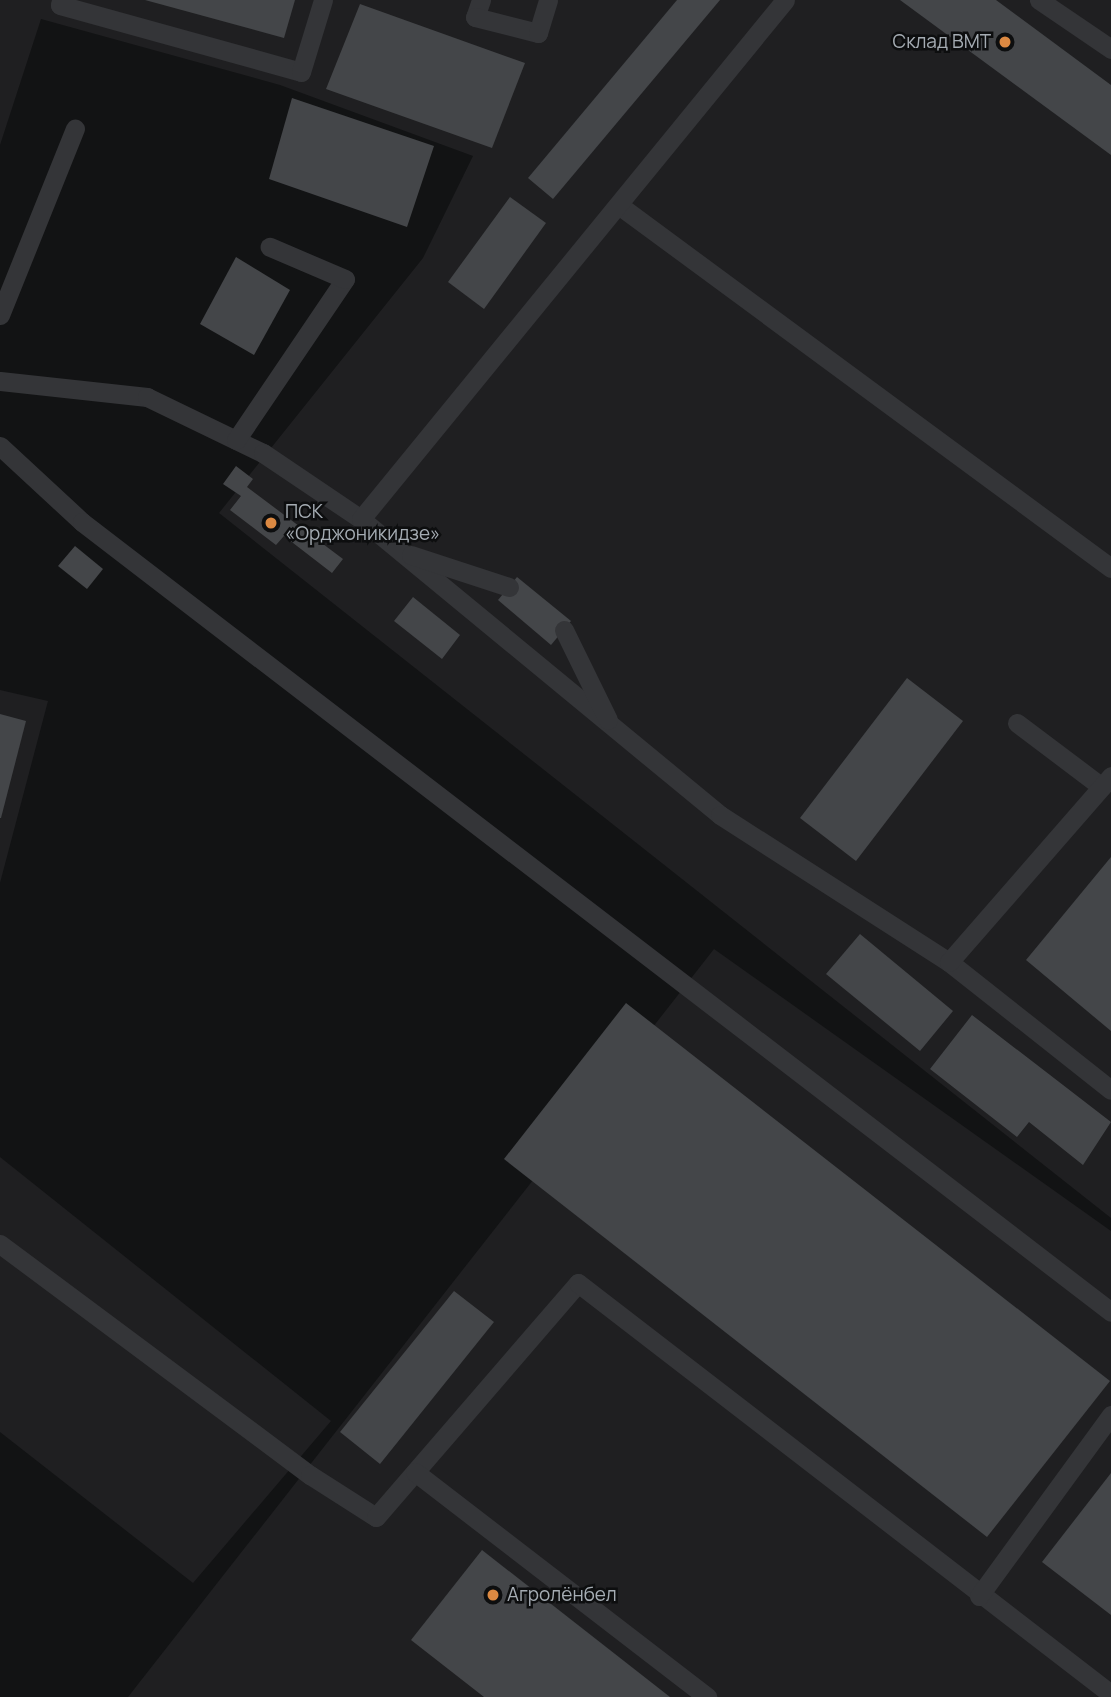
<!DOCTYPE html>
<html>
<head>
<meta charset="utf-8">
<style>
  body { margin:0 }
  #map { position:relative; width:1111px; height:1697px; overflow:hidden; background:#121314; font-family:Manrope,sans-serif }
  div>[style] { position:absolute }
  .built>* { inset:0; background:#1f1f21 }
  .building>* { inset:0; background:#444649 }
  .lane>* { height:19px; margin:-9.5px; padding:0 9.5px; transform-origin:9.5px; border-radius:9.5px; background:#343538 }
  .dots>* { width:19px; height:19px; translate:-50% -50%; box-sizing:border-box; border:4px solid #0d0e0f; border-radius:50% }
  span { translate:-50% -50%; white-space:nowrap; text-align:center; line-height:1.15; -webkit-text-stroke:5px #0d0e0f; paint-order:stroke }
  .poi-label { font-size:19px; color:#a5acb3 }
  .right { translate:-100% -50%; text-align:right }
  .left { translate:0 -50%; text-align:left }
</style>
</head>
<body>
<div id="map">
  <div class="built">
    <i style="clip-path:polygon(0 0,1111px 0,1111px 1218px,219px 513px,423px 258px,473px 156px,280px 85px,41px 19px,0 145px)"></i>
    <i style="clip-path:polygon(0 690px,48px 701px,0 883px)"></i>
    <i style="clip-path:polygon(714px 949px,1111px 1231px,1111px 1697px,128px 1697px)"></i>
    <i style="clip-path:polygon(0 1157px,331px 1421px,193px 1583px,0 1432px)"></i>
  </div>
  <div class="building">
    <i style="clip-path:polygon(145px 0,295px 0,284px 38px)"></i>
    <i style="clip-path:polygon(677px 0,720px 0,553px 199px,528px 178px)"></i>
    <i style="clip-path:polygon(900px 0,996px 0,1111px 85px,1111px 155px)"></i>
    <i style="clip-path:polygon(360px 4px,525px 63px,492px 148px,326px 89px)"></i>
    <i style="clip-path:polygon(292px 98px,434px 146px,407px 227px,269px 179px)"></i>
    <i style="clip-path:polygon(510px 197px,546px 223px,484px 309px,448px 282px)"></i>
    <i style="clip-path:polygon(236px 257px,290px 290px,254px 355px,200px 324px)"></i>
    <i style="clip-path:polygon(236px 466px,253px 479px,247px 487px,343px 559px,332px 573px,284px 536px,276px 545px,230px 510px,241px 496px,223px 484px)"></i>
    <i style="clip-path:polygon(75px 546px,103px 569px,87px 589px,58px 566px)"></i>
    <i style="clip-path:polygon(517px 577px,571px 621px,551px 645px,498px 600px)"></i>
    <i style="clip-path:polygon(413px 597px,460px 635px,442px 659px,394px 621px)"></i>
    <i style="clip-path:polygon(907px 678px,963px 721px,856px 861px,800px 818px)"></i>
    <i style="clip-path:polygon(0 714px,26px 721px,1px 818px,0 818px)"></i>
    <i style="clip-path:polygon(1111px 857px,1111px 1031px,1026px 960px)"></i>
    <i style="clip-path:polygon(860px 934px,953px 1011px,920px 1051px,826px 974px)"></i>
    <i style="clip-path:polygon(626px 1003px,1110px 1381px,987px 1537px,504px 1159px)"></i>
    <i style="clip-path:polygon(972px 1015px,1111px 1122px,1083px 1165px,1029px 1122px,1017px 1137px,930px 1069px)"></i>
    <i style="clip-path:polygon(454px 1291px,494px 1322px,380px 1464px,340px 1432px)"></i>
    <i style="clip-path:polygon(1111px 1473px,1111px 1615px,1042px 1562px)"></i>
    <i style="clip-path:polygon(482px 1550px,670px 1697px,484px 1697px,411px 1640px)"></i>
  </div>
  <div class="lane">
    <i style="left:61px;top:0;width:5px;rotate:101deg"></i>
    <i style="left:60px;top:5px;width:250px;rotate:15.5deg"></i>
    <i style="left:301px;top:72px;width:75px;rotate:-73deg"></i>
    <i style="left:481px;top:0;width:18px;rotate:109deg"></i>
    <i style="left:475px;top:17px;width:65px;rotate:14.3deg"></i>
    <i style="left:538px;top:33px;width:34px;rotate:-73deg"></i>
    <i style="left:1039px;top:0;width:87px;rotate:34.2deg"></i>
    <i style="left:620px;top:206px;width:610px;rotate:36.4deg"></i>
    <i style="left:0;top:315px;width:201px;rotate:-68.1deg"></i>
    <i style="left:0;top:381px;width:148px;rotate:6.2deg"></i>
    <i style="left:147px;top:397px;width:129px;rotate:25.8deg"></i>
    <i style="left:263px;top:453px;width:118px;rotate:34deg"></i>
    <i style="left:361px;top:519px;width:465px;rotate:39.5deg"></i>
    <i style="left:720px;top:815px;width:272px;rotate:32.7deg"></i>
    <i style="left:949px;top:962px;width:206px;rotate:38.3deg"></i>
    <i style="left:236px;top:440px;width:194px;rotate:-55.9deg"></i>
    <i style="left:345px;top:279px;width:82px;rotate:-156.9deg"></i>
    <i style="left:0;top:446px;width:112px;rotate:42.8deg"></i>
    <i style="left:82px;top:522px;width:1297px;rotate:37.51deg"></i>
    <i style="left:361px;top:519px;width:670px;rotate:-50.75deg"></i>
    <i style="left:411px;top:555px;width:103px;rotate:18.1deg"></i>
    <i style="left:564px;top:630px;width:100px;rotate:63.9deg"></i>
    <i style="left:1017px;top:723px;width:106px;rotate:37deg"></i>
    <i style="left:949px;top:962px;width:247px;rotate:-48.9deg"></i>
    <i style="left:0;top:1244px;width:387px;rotate:36.7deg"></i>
    <i style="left:310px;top:1475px;width:78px;rotate:32.5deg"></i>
    <i style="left:376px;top:1517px;width:309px;rotate:-49.2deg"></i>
    <i style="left:578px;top:1283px;width:673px;rotate:37.64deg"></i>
    <i style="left:415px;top:1472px;width:369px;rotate:37.6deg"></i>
    <i style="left:979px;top:1596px;width:224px;rotate:-53.9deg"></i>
  </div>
  <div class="dots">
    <i style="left:1005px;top:42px;background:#dc8942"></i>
    <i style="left:271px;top:523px;background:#dc8942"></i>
    <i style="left:493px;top:1595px;background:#dc8942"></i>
  </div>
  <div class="poi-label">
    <span class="right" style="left:991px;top:42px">Склад BMT</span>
    <span class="left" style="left:285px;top:523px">ПСК<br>«Орджоникидзе»</span>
    <span class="left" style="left:507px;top:1595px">Агролёнбел</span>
  </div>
</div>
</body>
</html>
